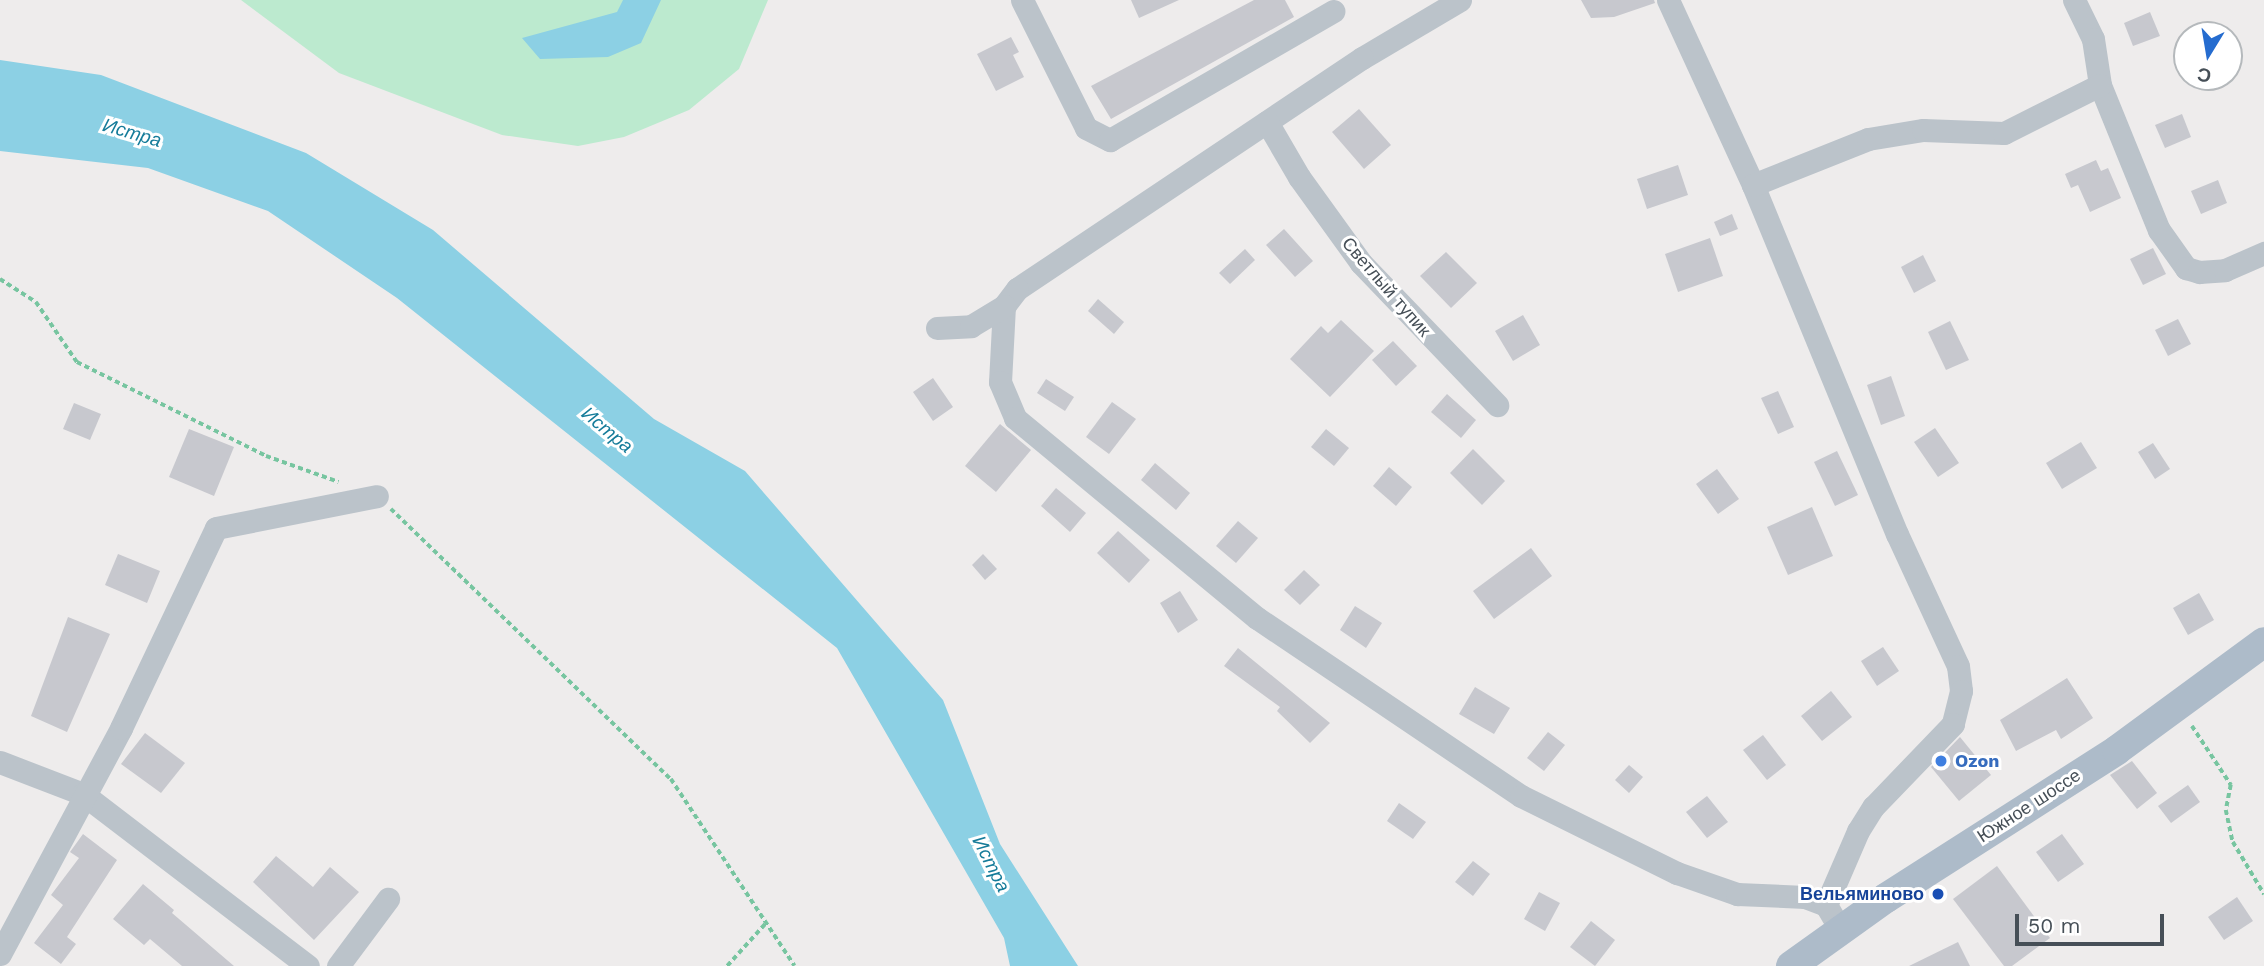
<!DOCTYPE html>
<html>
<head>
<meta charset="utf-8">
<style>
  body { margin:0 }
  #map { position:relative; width:2264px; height:966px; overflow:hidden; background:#eeecec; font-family:"Work Sans",sans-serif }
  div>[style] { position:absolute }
  .green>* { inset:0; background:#bceacf }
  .water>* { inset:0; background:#8cd0e4 }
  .building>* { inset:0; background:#c7c8ce }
  .path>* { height:3.5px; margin-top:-1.75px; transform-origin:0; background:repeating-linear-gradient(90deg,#77c5a0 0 5px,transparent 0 8.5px) }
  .minor>* { height:23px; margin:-11.5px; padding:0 11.5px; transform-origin:11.5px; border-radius:11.5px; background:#bbc3ca }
  .major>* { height:30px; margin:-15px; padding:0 15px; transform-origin:15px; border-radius:15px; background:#adbbc9 }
  .dots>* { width:19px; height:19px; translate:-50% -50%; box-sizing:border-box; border:4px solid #fff; border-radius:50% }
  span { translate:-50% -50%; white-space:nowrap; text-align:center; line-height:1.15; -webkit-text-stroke:6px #fff; paint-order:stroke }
  .street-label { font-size:18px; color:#464f57 }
  .shop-label { font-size:18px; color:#366cbe; font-weight:700 }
  .left { translate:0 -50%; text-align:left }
  .transit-label { font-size:18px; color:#164399; font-weight:700 }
  .right { translate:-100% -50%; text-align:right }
  .water-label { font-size:19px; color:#167c9a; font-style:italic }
  .north { position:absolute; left:2173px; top:21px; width:70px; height:70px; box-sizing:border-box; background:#fff; border:2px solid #b5b9bc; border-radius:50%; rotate:191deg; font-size:19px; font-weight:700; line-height:28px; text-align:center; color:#464f57 }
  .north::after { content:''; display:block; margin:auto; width:24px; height:32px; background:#256ccf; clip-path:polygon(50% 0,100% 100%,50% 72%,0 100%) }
  .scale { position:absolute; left:2015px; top:914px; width:149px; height:32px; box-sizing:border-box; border:4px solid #464f57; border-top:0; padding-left:9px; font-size:21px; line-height:24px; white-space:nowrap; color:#464f57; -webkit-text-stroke:5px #fff; paint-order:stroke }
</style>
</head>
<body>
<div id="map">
  <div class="green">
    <i style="clip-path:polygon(241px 0,768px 0,739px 69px,689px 110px,624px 137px,578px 146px,502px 135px,339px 73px)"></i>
  </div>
  <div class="water">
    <i style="clip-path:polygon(623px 0,661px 0,641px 43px,608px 57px,540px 59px,522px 38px,617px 12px)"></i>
    <i style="clip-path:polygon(0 60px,101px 75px,306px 153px,433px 230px,654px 419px,745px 471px,943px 700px,1000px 844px,1078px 966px,1010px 966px,1004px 938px,837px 648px,397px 298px,268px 211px,148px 168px,0 151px)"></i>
  </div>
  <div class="building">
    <i style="clip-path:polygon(1131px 0,1179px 0,1139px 18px)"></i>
    <i style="clip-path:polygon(1254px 0,1285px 0,1294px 17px,1111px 119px,1091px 86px)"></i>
    <i style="clip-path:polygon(1581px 0,1654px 0,1655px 3px,1614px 17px,1591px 18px)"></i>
    <i style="clip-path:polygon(2150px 12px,2160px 36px,2133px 46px,2124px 23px)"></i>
    <i style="clip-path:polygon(1011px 37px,1019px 52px,1013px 55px,1024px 77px,996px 91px,977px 54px)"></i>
    <i style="clip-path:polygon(1359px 109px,1391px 145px,1364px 169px,1332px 132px)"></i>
    <i style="clip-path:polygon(2182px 114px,2191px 137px,2165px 148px,2155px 125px)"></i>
    <i style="clip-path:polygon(2096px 160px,2101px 171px,2108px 168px,2121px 198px,2090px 212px,2078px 185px,2071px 188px,2065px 174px)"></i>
    <i style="clip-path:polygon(1678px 165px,1688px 195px,1647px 209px,1637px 179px)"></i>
    <i style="clip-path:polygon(2218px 180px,2227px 203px,2201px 214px,2191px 191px)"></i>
    <i style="clip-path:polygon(1732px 214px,1738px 229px,1720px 236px,1714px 222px)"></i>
    <i style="clip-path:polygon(1284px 229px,1313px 261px,1295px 277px,1266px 245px)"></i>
    <i style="clip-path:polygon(1710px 238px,1723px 276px,1678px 292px,1665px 254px)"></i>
    <i style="clip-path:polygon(2153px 248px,2166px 274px,2143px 285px,2130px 259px)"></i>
    <i style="clip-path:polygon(1245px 249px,1255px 260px,1230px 284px,1219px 273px)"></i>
    <i style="clip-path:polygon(1446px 252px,1477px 283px,1451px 308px,1420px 276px)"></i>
    <i style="clip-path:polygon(1923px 255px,1936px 281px,1914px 293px,1901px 267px)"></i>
    <i style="clip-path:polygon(1098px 299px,1124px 322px,1114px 334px,1088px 311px)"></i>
    <i style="clip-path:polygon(1523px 315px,1540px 345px,1513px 361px,1495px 331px)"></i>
    <i style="clip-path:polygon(2178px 319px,2191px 344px,2168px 356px,2155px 330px)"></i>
    <i style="clip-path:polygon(1341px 320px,1374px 351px,1330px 397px,1290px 359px,1321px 326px,1328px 333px)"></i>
    <i style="clip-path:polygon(1950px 321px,1969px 360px,1946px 370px,1928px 332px)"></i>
    <i style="clip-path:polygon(1393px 341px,1417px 366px,1396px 386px,1372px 360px)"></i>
    <i style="clip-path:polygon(1891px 376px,1905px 416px,1881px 425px,1867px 385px)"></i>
    <i style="clip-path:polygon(933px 378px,953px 407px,933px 421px,913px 392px)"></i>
    <i style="clip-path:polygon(1046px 379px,1074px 397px,1065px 411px,1037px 393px)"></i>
    <i style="clip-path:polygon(1778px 391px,1794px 427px,1778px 434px,1761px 398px)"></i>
    <i style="clip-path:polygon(1447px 394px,1476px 420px,1461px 438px,1431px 412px)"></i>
    <i style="clip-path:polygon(1112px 402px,1136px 419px,1109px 454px,1086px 437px)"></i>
    <i style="clip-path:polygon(74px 403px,101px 414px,90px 440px,63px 429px)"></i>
    <i style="clip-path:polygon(1000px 424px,1031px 450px,996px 492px,965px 466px)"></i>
    <i style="clip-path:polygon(1935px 428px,1959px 463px,1938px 477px,1914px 442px)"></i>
    <i style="clip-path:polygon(189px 429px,234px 447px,214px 496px,169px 477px)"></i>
    <i style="clip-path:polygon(1326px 429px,1349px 448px,1334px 466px,1311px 447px)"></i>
    <i style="clip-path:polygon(2081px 442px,2097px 468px,2062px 489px,2046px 463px)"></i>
    <i style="clip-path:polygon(2153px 443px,2170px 469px,2155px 479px,2138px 452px)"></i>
    <i style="clip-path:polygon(1473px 449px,1505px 481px,1482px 505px,1450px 473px)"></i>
    <i style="clip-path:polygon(1837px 451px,1858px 495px,1835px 506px,1814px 462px)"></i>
    <i style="clip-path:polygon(1155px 463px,1190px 493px,1176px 510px,1141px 480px)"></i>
    <i style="clip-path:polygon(1389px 467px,1412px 487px,1396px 506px,1373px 486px)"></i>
    <i style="clip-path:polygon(1717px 469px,1739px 499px,1718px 514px,1696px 484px)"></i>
    <i style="clip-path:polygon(1056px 488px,1086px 513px,1070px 532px,1041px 506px)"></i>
    <i style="clip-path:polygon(1812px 507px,1833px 556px,1788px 575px,1767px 527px)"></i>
    <i style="clip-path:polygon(1238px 521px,1258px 538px,1236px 563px,1216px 546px)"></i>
    <i style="clip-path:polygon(1118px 531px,1150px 560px,1129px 583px,1097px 553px)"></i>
    <i style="clip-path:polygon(1531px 548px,1552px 576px,1494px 619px,1473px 591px)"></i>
    <i style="clip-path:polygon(118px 554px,160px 571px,147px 603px,105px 585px)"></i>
    <i style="clip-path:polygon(983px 554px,997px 569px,985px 580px,972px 565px)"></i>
    <i style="clip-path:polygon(1304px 570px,1320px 585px,1300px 605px,1284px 590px)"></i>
    <i style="clip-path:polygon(1180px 591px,1198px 620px,1178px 633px,1160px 603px)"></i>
    <i style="clip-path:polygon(2199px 593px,2214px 620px,2188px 635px,2173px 608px)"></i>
    <i style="clip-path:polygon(1355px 606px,1382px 623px,1366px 648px,1340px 630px)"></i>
    <i style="clip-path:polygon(68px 617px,110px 634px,67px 732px,31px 716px)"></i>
    <i style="clip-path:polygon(1883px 647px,1899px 671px,1877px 686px,1861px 661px)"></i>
    <i style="clip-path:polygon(1238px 648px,1330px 723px,1310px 743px,1277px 711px,1280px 707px,1224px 666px)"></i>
    <i style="clip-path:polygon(2067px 678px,2093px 718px,2061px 739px,2056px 730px,2016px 751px,2000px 720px)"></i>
    <i style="clip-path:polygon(1475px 687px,1510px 708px,1494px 734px,1459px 714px)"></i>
    <i style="clip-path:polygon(1831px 691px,1852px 717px,1822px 741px,1801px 716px)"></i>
    <i style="clip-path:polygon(1548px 732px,1565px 745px,1544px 771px,1527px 758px)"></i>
    <i style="clip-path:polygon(145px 733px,185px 763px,161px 793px,121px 764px)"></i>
    <i style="clip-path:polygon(1763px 735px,1786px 765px,1767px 780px,1743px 750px)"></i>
    <i style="clip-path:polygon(1960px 737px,1991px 775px,1959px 801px,1931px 767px)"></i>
    <i style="clip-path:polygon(2132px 761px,2157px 793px,2137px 809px,2110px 775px)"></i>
    <i style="clip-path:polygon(1629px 765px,1643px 777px,1629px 793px,1615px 780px)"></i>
    <i style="clip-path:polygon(2188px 785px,2200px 802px,2171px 823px,2158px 806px)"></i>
    <i style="clip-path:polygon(1707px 796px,1728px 822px,1707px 838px,1686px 812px)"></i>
    <i style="clip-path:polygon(1399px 803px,1426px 822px,1413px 839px,1387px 821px)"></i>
    <i style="clip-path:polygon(83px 834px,117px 860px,67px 937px,76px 944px,61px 964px,34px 943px,63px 905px,51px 895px,79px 858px,70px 852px)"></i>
    <i style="clip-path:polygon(2062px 834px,2084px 864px,2058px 882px,2036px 852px)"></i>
    <i style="clip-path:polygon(276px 856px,313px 887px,330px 867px,359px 892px,314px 940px,253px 882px)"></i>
    <i style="clip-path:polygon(1473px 861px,1490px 874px,1473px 896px,1455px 882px)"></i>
    <i style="clip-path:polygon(1997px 866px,2050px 938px,2012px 966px,2004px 966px,1953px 899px)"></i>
    <i style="clip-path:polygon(143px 884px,174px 910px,172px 913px,234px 966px,182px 966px,150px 939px,144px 945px,113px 919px)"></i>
    <i style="clip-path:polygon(1539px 892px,1560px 903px,1545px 931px,1524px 919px)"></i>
    <i style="clip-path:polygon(2237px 897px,2253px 921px,2224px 940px,2208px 917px)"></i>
    <i style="clip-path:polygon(1591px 921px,1615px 940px,1595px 966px,1570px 947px)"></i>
    <i style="clip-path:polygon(1958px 942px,1970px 966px,1909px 966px)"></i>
  </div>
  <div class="path">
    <i style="left:0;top:279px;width:43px;rotate:32.6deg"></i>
    <i style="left:36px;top:302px;width:73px;rotate:55.7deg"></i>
    <i style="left:77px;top:362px;width:211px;rotate:26.4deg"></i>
    <i style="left:266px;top:456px;width:77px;rotate:19.6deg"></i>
    <i style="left:391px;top:509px;width:389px;rotate:44deg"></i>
    <i style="left:671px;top:779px;width:224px;rotate:56.5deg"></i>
    <i style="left:2192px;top:726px;width:71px;rotate:56.5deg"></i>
    <i style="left:2231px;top:785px;width:25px;rotate:101deg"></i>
    <i style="left:2226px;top:810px;width:33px;rotate:78deg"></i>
    <i style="left:2233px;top:842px;width:61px;rotate:59.2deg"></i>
    <i style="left:727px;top:966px;width:58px;rotate:-47.8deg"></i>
  </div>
  <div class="minor">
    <i style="left:1022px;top:0;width:143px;rotate:63.4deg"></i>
    <i style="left:1086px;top:128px;width:27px;rotate:27deg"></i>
    <i style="left:1110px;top:140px;width:258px;rotate:-30deg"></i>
    <i style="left:1460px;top:0;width:114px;rotate:149.4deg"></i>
    <i style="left:1362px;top:58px;width:415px;rotate:146.2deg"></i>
    <i style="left:1017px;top:289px;width:21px;rotate:127deg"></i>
    <i style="left:1004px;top:306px;width:76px;rotate:93deg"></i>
    <i style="left:1000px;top:382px;width:39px;rotate:67deg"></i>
    <i style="left:1015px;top:418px;width:314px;rotate:39.6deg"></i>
    <i style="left:1257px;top:618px;width:318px;rotate:34deg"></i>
    <i style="left:1521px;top:796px;width:174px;rotate:26.3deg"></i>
    <i style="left:1677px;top:873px;width:64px;rotate:19.3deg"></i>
    <i style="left:1737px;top:894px;width:68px;rotate:2.5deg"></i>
    <i style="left:1805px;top:897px;width:22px;rotate:21deg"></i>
    <i style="left:1668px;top:0;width:204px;rotate:65.3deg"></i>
    <i style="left:1753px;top:185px;width:378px;rotate:67.6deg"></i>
    <i style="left:1897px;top:534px;width:145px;rotate:65.2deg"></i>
    <i style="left:1958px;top:666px;width:25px;rotate:83deg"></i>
    <i style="left:1961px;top:691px;width:34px;rotate:104deg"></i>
    <i style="left:1953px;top:724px;width:115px;rotate:133.9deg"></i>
    <i style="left:1873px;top:807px;width:28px;rotate:122deg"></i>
    <i style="left:1858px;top:831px;width:81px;rotate:113.4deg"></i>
    <i style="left:1826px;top:905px;width:14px;rotate:60deg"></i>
    <i style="left:2074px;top:0;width:43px;rotate:64deg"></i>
    <i style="left:2093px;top:39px;width:47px;rotate:81.3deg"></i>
    <i style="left:2100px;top:85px;width:157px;rotate:67.9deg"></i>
    <i style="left:2159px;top:230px;width:47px;rotate:54.6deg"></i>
    <i style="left:2186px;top:268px;width:14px;rotate:17deg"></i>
    <i style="left:2199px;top:272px;width:26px;rotate:-4deg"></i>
    <i style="left:2225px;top:270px;width:43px;rotate:-23.6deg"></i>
    <i style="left:1267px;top:122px;width:64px;rotate:59.8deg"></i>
    <i style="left:1299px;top:177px;width:106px;rotate:54.2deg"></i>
    <i style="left:1361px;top:263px;width:197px;rotate:46.2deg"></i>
    <i style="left:1753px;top:185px;width:124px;rotate:-21.8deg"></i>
    <i style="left:1868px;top:139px;width:56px;rotate:-9.3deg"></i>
    <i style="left:1923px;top:130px;width:81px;rotate:2.1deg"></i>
    <i style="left:2004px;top:133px;width:107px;rotate:-26.6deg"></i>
    <i style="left:937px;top:328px;width:34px;rotate:-3deg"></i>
    <i style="left:971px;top:326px;width:39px;rotate:-31deg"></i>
    <i style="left:0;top:762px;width:89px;rotate:21.1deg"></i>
    <i style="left:83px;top:794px;width:283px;rotate:37.4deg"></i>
    <i style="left:0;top:954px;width:256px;rotate:-61.8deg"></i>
    <i style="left:121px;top:728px;width:221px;rotate:-64.6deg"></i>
    <i style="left:216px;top:528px;width:164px;rotate:-11.2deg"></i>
    <i style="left:338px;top:966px;width:84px;rotate:-53.3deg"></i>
  </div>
  <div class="major">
    <i style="left:1791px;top:966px;width:117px;rotate:-35.6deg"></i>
    <i style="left:1886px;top:898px;width:274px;rotate:-32.6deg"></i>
    <i style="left:2117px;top:750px;width:182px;rotate:-36.3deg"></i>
  </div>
  <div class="dots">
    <i style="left:1941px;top:761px;background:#3f7fe0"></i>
    <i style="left:1938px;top:894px;background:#1a4fb4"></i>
  </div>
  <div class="street-label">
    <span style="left:1386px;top:287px;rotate:49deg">Светлый тупик</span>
    <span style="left:2029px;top:806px;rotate:-33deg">Южное шоссе</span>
  </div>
  <div class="shop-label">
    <span class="left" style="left:1955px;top:761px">Ozon</span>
  </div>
  <div class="transit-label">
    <span class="right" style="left:1924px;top:894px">Вельяминово</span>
  </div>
  <div class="water-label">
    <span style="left:132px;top:133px;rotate:16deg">Истра</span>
    <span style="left:607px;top:430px;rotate:40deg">Истра</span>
    <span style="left:991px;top:864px;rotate:63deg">Истра</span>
  </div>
  <div class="north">С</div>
  <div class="scale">50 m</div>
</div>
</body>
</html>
